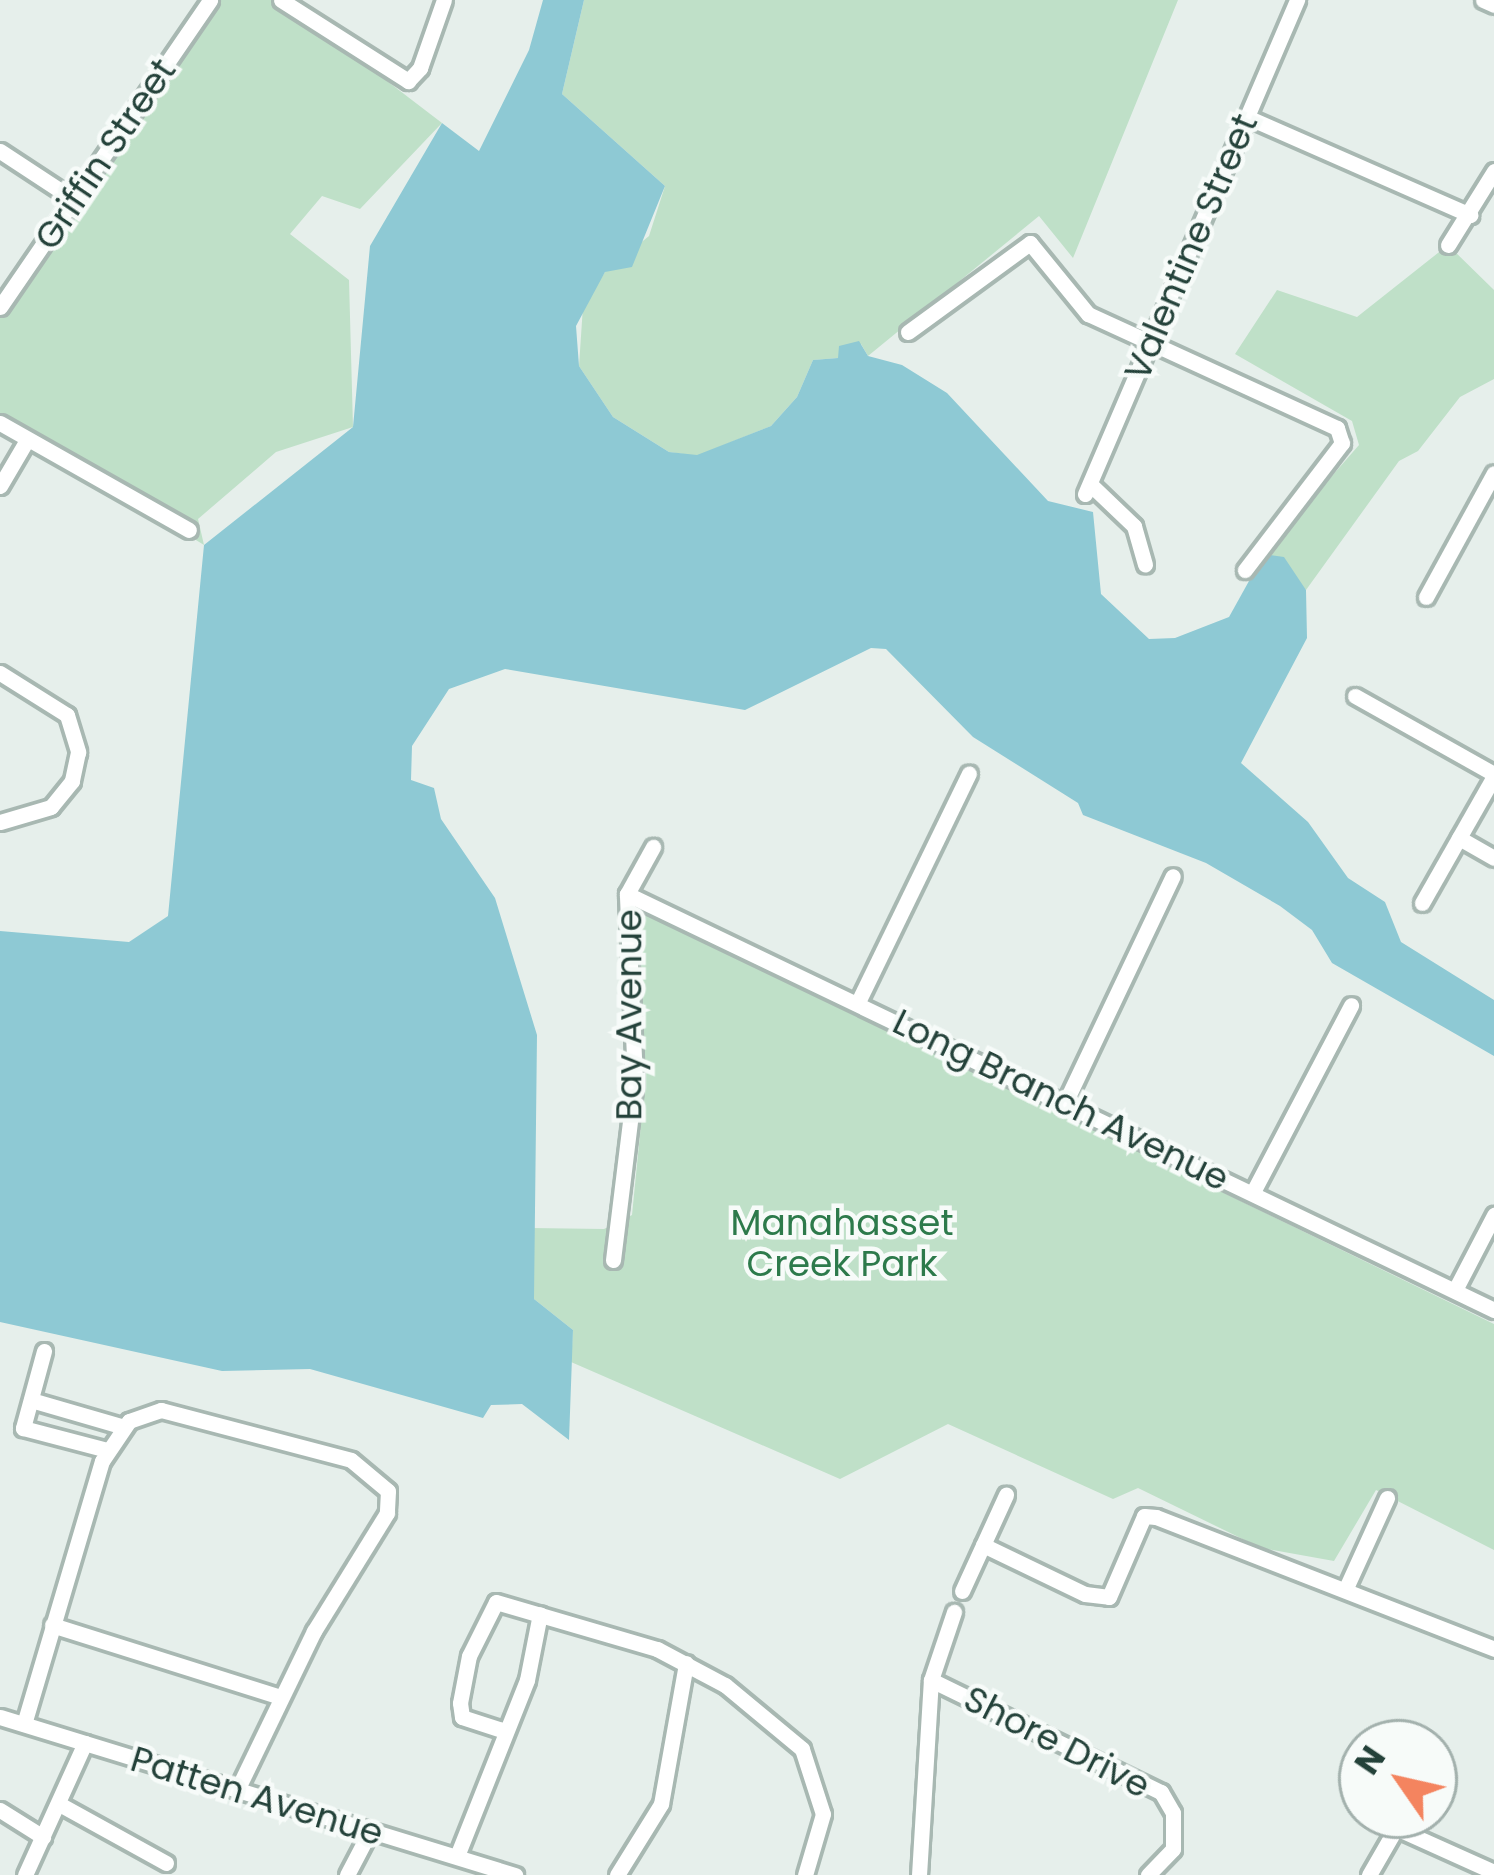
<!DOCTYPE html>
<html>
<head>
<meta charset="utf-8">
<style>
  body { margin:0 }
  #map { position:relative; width:1494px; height:1875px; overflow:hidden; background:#e6efeb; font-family:Poppins,sans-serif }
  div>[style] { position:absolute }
  .green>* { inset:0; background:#bfe0c8 }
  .water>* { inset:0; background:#8ec9d4 }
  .roads { filter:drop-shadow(3px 0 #a8b8b2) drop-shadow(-3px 0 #a8b8b2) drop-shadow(0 3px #a8b8b2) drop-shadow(0 -3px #a8b8b2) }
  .minor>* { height:15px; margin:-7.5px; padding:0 7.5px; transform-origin:7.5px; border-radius:7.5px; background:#fff }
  span { translate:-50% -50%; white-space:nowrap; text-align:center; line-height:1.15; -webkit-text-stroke:9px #f7fbf9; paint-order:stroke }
  .street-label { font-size:36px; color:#24423a }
  .park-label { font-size:36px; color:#2d7a4b }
  .north { position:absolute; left:1338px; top:1719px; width:120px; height:120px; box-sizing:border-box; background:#f7fbf9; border:3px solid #a3b1ad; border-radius:50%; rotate:304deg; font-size:33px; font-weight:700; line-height:48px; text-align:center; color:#24423a }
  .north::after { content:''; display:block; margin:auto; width:42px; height:54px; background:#f4845f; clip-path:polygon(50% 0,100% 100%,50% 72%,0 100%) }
</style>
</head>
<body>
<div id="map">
  <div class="green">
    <i style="clip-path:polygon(214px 0,281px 0,442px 123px,360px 209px,322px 196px,290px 234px,349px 280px,353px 427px,276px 452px,198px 519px,204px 545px,0 419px,0 310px)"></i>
    <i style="clip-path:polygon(584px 0,1178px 0,1073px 258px,1039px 216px,868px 356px,861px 344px,838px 358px,813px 360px,797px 397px,771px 426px,697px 456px,669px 452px,613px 417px,579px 366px,583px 306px,605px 272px,649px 236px,665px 186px,562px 94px)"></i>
    <i style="clip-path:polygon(1448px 245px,1494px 290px,1494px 379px,1460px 397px,1418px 451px,1399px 461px,1306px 590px,1264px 554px,1359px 445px,1352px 421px,1235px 354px,1277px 290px,1357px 317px)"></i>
    <i style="clip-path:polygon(647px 913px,1494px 1324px,1494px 1550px,1376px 1490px,1334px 1561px,1261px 1548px,1138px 1488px,1113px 1499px,948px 1424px,840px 1479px,571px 1362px,573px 1330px,534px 1299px,531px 1228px,604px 1229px,632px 1215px,645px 1084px,631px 929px)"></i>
  </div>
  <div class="water">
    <i style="clip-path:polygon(543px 0,584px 0,562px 94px,665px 186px,632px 267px,605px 272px,576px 326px,579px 366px,613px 417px,669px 452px,697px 455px,771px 426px,797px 397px,813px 360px,838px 358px,839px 346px,859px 341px,868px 356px,902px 365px,947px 393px,1048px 501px,1093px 512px,1101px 594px,1149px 639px,1175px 638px,1229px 617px,1264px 554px,1284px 557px,1306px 590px,1307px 638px,1241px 763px,1308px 822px,1348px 878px,1385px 902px,1401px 942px,1494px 1000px,1494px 1056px,1332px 963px,1312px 930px,1280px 906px,1206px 863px,1083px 815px,1078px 803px,973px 737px,886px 649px,871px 648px,745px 710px,505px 669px,449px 689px,412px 746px,411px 780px,434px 788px,441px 819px,495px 898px,537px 1035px,534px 1299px,573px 1330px,569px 1440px,522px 1404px,491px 1405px,483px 1418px,310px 1369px,222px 1371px,0 1322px,0 931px,129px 942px,168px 916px,204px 545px,353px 427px,370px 246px,442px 123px,479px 151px,529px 50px)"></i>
  </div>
  <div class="roads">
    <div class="minor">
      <i style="left:281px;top:0;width:151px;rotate:32.5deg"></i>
      <i style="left:408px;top:81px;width:18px;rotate:-47deg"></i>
      <i style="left:420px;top:68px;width:72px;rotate:-70.6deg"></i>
      <i style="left:1483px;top:0;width:12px;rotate:24deg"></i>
      <i style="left:1247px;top:117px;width:244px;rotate:23.7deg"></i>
      <i style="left:0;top:151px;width:87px;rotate:33.3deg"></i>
      <i style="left:1448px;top:245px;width:87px;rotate:-58.1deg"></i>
      <i style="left:0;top:307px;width:372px;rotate:-55.6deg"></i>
      <i style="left:908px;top:332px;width:151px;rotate:-36.1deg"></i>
      <i style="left:1030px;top:243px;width:92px;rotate:50.8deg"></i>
      <i style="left:1088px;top:314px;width:274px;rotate:24.6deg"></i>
      <i style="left:1337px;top:428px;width:16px;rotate:72deg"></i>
      <i style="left:1342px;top:443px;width:160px;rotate:127.4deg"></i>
      <i style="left:0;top:423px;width:217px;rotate:29.5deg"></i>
      <i style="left:1090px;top:484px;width:61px;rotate:43.7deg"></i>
      <i style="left:1134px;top:526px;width:40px;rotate:74deg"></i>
      <i style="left:0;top:486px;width:53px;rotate:-59.6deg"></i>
      <i style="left:1085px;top:494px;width:538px;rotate:-66.77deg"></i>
      <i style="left:1426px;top:597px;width:141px;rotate:-61.3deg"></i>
      <i style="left:0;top:673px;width:79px;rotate:32.1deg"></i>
      <i style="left:67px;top:715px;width:39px;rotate:73deg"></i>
      <i style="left:78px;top:752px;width:30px;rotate:102deg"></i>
      <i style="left:72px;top:781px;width:33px;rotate:129deg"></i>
      <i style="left:51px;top:807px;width:53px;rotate:163.6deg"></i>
      <i style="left:1355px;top:696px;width:159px;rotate:29.3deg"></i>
      <i style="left:1459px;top:838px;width:40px;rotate:29.7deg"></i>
      <i style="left:627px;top:894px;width:962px;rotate:25.63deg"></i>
      <i style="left:1422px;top:903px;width:146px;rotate:-60.4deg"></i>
      <i style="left:858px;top:1002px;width:254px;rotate:-64.1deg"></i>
      <i style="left:1065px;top:1103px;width:251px;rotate:-64.6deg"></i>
      <i style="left:1253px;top:1192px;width:211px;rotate:-62.3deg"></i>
      <i style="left:613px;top:1260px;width:181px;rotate:-83deg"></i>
      <i style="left:635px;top:1080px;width:186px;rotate:-92.5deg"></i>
      <i style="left:627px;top:894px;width:54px;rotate:-61deg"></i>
      <i style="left:1455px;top:1290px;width:85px;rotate:-62.5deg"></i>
      <i style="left:44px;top:1351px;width:80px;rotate:105.3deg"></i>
      <i style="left:23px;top:1428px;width:87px;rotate:14.7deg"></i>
      <i style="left:31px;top:1400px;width:97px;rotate:16.2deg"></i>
      <i style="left:983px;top:1545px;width:113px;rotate:25.7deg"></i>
      <i style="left:1085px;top:1594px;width:24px;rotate:7deg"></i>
      <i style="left:1109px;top:1597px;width:88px;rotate:-66.6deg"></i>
      <i style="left:1144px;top:1516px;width:12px;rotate:5deg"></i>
      <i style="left:1156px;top:1517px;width:363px;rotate:21.3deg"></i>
      <i style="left:1346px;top:1588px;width:99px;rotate:-65.5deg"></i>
      <i style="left:962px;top:1591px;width:106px;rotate:-65.4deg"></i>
      <i style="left:52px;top:1625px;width:240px;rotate:17.5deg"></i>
      <i style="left:931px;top:1680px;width:256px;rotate:26deg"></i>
      <i style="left:1161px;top:1792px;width:24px;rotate:60deg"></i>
      <i style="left:1173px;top:1813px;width:36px;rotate:90deg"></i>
      <i style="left:1173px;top:1849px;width:36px;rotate:134deg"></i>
      <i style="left:0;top:1717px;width:539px;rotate:17.06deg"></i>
      <i style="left:24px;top:1724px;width:274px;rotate:-73.5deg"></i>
      <i style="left:102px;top:1461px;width:48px;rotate:-56deg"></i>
      <i style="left:129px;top:1421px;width:34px;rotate:-19deg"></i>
      <i style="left:161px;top:1410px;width:196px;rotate:14.7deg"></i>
      <i style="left:351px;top:1460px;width:48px;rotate:40deg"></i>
      <i style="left:388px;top:1491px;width:22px;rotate:93deg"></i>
      <i style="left:387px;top:1513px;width:139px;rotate:121.7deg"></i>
      <i style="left:314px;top:1631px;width:177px;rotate:115.8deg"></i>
      <i style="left:502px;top:1730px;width:42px;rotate:-162deg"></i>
      <i style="left:462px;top:1717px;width:14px;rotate:-98deg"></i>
      <i style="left:460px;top:1703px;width:48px;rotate:-79.2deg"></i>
      <i style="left:469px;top:1656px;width:60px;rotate:-63.4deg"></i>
      <i style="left:496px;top:1602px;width:168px;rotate:16.3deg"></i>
      <i style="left:657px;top:1649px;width:77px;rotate:27.9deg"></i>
      <i style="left:725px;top:1685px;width:100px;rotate:39.7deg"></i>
      <i style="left:802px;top:1749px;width:68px;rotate:72.1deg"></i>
      <i style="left:823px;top:1814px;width:64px;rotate:106.4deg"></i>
      <i style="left:61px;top:1805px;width:120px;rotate:28.9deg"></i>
      <i style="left:0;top:1810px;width:51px;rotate:32.1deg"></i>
      <i style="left:457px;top:1856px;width:189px;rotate:-68.3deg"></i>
      <i style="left:527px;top:1680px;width:67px;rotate:-78.9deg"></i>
      <i style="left:25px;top:1875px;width:145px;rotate:-65.6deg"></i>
      <i style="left:347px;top:1875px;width:50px;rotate:-62.4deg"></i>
      <i style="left:617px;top:1875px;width:84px;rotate:-58.2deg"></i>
      <i style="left:661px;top:1804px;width:143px;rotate:-79.9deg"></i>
      <i style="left:919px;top:1875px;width:195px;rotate:-86.5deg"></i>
      <i style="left:931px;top:1680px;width:72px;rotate:-71.3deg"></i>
      <i style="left:1369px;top:1875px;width:54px;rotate:-60.1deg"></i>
      <i style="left:1396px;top:1828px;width:107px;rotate:24.2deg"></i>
    </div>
  </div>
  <div class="street-label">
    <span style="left:105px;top:154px;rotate:-56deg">Griffin Street</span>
    <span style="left:1191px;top:247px;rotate:-67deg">Valentine Street</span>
    <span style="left:629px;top:1015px;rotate:-90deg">Bay Avenue</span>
    <span style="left:1061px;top:1100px;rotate:26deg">Long Branch Avenue</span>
    <span style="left:1057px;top:1742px;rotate:27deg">Shore Drive</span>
    <span style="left:257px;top:1796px;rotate:17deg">Patten Avenue</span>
  </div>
  <div class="park-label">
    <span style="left:842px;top:1243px">Manahasset<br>Creek Park</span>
  </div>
  <div class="north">N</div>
</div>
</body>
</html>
